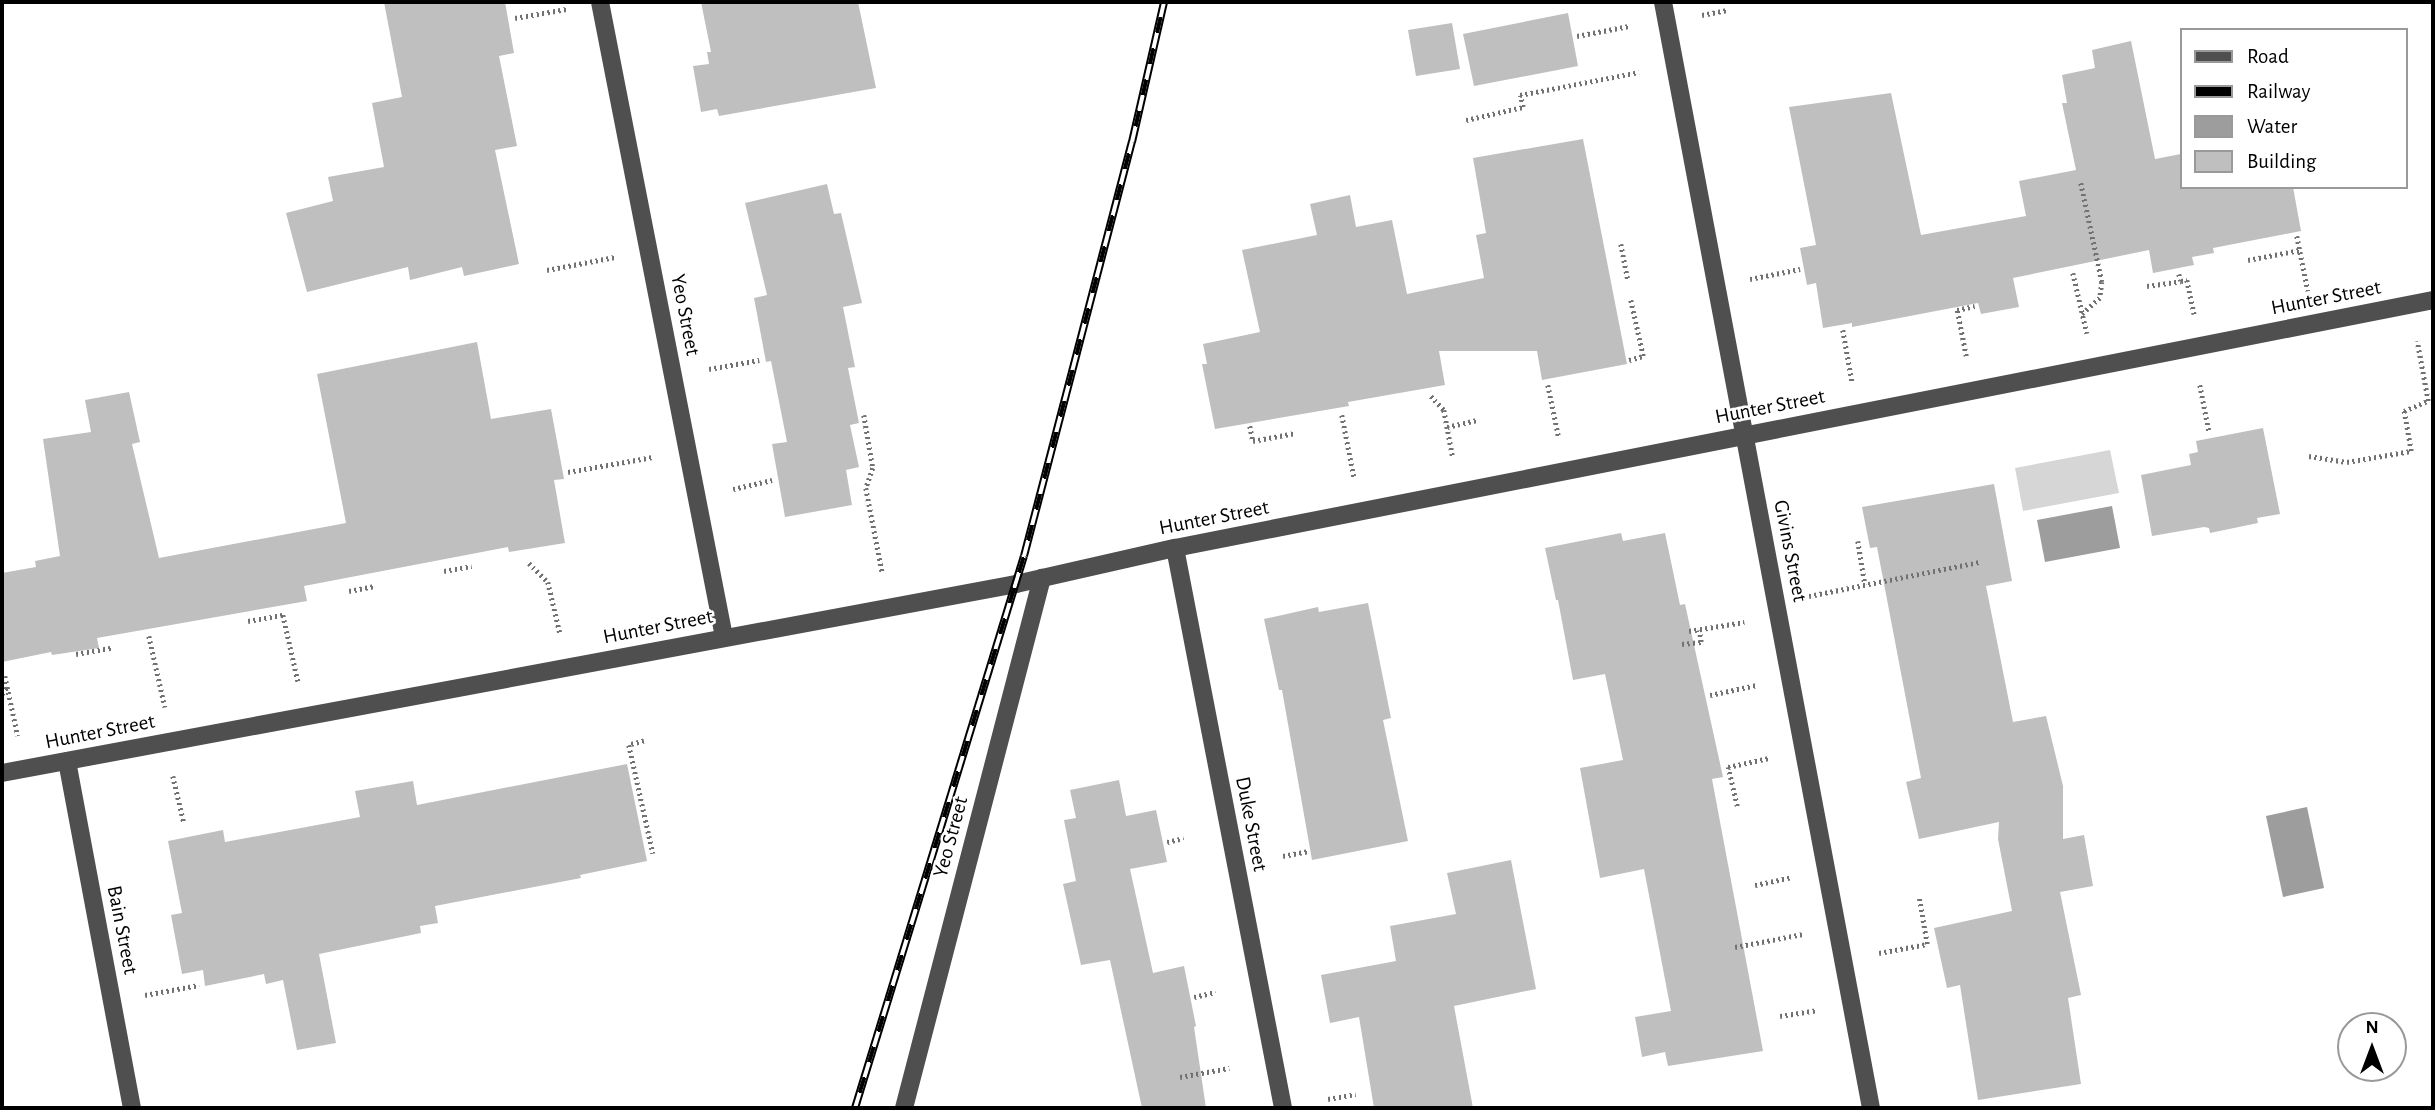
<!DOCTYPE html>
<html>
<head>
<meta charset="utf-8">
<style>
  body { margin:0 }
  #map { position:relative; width:2435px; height:1110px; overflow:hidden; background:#fff; font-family:"Alegreya Sans",sans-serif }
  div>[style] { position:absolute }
  .green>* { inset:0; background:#d6d6d6 }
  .water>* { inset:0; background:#9d9d9d }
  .building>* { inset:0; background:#bfbfbf }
  .path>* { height:4.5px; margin-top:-2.25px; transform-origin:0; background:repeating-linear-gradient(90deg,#717171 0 2px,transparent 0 5.5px) }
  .minor>* { height:18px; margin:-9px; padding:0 9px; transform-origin:9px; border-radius:9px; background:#4f4f4f }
  .rail>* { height:8px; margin-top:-4px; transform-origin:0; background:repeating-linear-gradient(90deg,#fff 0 16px,#000 0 32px); box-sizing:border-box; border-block:2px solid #000 }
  span { translate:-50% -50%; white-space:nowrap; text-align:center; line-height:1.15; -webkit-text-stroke:5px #fff; paint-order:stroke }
  .street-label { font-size:21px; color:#000 }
  .frame { position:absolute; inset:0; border:4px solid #000; pointer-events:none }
  .legend { position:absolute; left:2180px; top:28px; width:228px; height:161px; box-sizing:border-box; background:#fff; border:2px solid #999; margin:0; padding:9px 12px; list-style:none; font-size:21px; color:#000 }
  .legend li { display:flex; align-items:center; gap:14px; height:35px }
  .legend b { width:35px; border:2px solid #999 }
  .north { position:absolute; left:2337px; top:1012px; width:70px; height:70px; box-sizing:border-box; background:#fff; border:2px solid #999; border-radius:50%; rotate:0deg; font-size:19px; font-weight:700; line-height:28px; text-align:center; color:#000 }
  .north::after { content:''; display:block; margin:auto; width:24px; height:32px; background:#000; clip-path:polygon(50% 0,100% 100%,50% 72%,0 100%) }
</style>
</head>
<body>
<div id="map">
  <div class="green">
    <i style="clip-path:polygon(2110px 450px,2119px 493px,2023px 511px,2015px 468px)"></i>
  </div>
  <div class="water">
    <i style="clip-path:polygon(2112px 506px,2120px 548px,2045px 562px,2037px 520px)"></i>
    <i style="clip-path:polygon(2307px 807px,2324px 888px,2283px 897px,2266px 816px)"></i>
  </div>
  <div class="building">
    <i style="clip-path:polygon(384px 2px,505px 2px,514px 53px,499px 56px,517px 146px,495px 150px,519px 264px,464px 276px,462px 267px,410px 280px,408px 267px,307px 292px,286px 213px,333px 201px,328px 177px,384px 167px,372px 103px,402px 97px)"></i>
    <i style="clip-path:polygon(701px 2px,858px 2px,876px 88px,719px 116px,717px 109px,701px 112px,693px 66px,709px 64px,707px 52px,711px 52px)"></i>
    <i style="clip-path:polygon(1568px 13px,1578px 66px,1474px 86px,1463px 34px)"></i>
    <i style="clip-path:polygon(1452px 23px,1460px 69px,1416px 76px,1408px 30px)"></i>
    <i style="clip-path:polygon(2131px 41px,2155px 159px,2181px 154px,2181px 187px,2293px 187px,2301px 231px,2213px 248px,2214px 253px,2192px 257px,2194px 265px,2153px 273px,2149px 250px,2013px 278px,2019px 307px,1981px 314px,1978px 303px,1852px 327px,1852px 323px,1823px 328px,1816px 283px,1807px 285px,1800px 248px,1816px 245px,1789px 107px,1891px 93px,1921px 235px,2026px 216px,2019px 181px,2076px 170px,2062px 103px,2067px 103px,2062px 75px,2095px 68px,2092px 50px)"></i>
    <i style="clip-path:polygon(1583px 139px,1627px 364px,1542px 380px,1537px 351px,1439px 351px,1445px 385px,1348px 402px,1349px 406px,1215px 429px,1202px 364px,1207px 364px,1203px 344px,1260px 332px,1242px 250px,1317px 235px,1310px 204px,1350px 195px,1356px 227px,1392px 220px,1407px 294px,1484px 278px,1476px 235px,1486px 233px,1473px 158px)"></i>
    <i style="clip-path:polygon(827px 184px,834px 214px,841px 213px,862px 303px,843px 307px,855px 367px,848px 368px,859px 423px,850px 425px,859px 467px,846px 470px,852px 505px,785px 517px,772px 444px,787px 442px,771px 361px,766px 362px,754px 298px,767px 295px,745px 203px)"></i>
    <i style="clip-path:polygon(477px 342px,491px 419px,551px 409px,564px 479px,554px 480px,565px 543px,509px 552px,508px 547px,304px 586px,307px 601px,97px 638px,99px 648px,52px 655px,51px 652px,2px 662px,2px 573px,36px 567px,35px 561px,60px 556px,43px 439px,91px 432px,85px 400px,129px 392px,140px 442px,132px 444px,159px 558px,346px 523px,317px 374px)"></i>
    <i style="clip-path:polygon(2263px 428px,2280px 514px,2257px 518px,2258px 523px,2210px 533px,2209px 528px,2204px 527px,2152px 536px,2141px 475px,2191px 465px,2189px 454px,2198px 452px,2196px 441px)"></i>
    <i style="clip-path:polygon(1994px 484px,2012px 581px,1986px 586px,2013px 722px,2046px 716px,2063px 786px,2063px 839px,2084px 835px,2093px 886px,2060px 892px,2081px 995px,2068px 998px,2081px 1084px,1978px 1100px,1960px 985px,1947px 988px,1934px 928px,2012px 911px,1998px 839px,1999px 822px,1919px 839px,1906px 782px,1921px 778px,1877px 547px,1870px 548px,1862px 507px)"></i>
    <i style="clip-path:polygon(1621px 533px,1623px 541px,1665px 533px,1680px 605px,1685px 604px,1723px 777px,1712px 779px,1763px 1051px,1668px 1066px,1665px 1052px,1642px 1057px,1635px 1017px,1671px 1011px,1644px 869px,1600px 878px,1580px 768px,1623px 760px,1605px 674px,1573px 680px,1558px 600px,1556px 600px,1545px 548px)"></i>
    <i style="clip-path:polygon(1368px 603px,1391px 718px,1383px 720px,1408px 841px,1312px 860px,1282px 690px,1279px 690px,1264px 619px,1318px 607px,1319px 612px)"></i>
    <i style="clip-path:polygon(627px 764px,647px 861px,580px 875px,581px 878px,435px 906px,438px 923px,420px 926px,421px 933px,319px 954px,336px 1043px,297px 1050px,283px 980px,266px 984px,264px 974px,205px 986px,203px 970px,182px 974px,171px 915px,182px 913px,168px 841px,223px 830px,225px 842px,360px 817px,355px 791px,413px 781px,417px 805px)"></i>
    <i style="clip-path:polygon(1119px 780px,1126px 816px,1156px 810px,1167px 862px,1130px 869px,1153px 973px,1184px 966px,1196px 1026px,1194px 1027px,1206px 1108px,1142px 1108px,1110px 960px,1081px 965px,1063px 884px,1076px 881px,1064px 820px,1076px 818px,1070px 790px)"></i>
    <i style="clip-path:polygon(1511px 860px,1536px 989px,1454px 1006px,1473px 1108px,1374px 1108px,1359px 1017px,1330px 1023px,1321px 975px,1396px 961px,1390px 926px,1456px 914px,1447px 873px)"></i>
  </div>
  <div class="path">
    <i style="left:1702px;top:15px;width:26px;rotate:-11deg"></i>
    <i style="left:515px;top:18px;width:52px;rotate:-10deg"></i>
    <i style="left:1577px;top:36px;width:53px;rotate:-10.9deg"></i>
    <i style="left:1466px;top:120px;width:58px;rotate:-12.8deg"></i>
    <i style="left:1523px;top:107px;width:12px;rotate:-104deg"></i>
    <i style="left:1520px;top:95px;width:121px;rotate:-10.9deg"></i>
    <i style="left:2081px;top:183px;width:101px;rotate:78deg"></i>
    <i style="left:2102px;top:282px;width:16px;rotate:97deg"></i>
    <i style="left:2100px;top:298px;width:24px;rotate:138deg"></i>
    <i style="left:2297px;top:236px;width:56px;rotate:78.7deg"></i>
    <i style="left:1621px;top:244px;width:36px;rotate:79deg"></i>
    <i style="left:2248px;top:260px;width:53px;rotate:-10.9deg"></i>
    <i style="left:547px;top:270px;width:69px;rotate:-10.8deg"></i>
    <i style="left:2073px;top:273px;width:62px;rotate:76.9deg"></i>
    <i style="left:2179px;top:274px;width:7px;rotate:74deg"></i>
    <i style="left:2181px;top:281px;width:6px;rotate:-9deg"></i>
    <i style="left:2187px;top:280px;width:35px;rotate:78deg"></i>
    <i style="left:1750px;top:279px;width:51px;rotate:-11.3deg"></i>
    <i style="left:2147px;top:286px;width:34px;rotate:-8deg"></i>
    <i style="left:1843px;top:330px;width:52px;rotate:80deg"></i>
    <i style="left:1966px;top:356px;width:47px;rotate:-101.1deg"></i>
    <i style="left:1957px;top:310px;width:18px;rotate:-13deg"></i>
    <i style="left:1629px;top:360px;width:15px;rotate:-16deg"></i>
    <i style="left:1643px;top:356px;width:59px;rotate:-102.6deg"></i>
    <i style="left:709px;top:369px;width:51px;rotate:-10.2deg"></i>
    <i style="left:1548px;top:385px;width:54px;rotate:78.3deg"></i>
    <i style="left:2200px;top:385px;width:47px;rotate:78.9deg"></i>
    <i style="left:1431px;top:396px;width:19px;rotate:47deg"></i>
    <i style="left:1444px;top:410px;width:49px;rotate:79.4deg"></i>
    <i style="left:864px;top:415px;width:54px;rotate:80.4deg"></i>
    <i style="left:873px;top:468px;width:21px;rotate:109deg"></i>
    <i style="left:866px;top:488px;width:85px;rotate:79.1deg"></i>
    <i style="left:1342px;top:415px;width:63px;rotate:79deg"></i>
    <i style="left:1250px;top:426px;width:15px;rotate:79deg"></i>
    <i style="left:1253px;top:441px;width:43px;rotate:-10.8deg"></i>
    <i style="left:1447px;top:427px;width:32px;rotate:-13deg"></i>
    <i style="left:2309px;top:456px;width:38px;rotate:9deg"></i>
    <i style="left:2347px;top:462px;width:65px;rotate:-9.8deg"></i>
    <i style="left:2411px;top:451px;width:41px;rotate:-99.9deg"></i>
    <i style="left:2404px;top:411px;width:26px;rotate:-23deg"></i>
    <i style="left:2428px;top:401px;width:61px;rotate:-100.4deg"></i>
    <i style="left:568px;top:472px;width:86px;rotate:-10deg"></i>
    <i style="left:733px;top:489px;width:40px;rotate:-13deg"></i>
    <i style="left:1858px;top:541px;width:44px;rotate:80.8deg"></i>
    <i style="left:529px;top:563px;width:27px;rotate:45deg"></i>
    <i style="left:548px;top:582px;width:52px;rotate:76.8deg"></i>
    <i style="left:444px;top:571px;width:28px;rotate:-10deg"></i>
    <i style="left:349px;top:591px;width:25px;rotate:-11deg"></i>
    <i style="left:1809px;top:596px;width:173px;rotate:-11.3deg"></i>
    <i style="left:248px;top:621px;width:36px;rotate:-10deg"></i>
    <i style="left:283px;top:615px;width:68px;rotate:77.2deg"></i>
    <i style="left:1689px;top:631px;width:56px;rotate:-9.3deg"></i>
    <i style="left:149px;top:636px;width:73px;rotate:77.3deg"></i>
    <i style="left:1682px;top:644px;width:19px;rotate:-6deg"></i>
    <i style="left:1701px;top:642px;width:12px;rotate:-99deg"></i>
    <i style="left:76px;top:654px;width:36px;rotate:-10deg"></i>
    <i style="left:5px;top:676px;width:61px;rotate:77.8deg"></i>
    <i style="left:2px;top:694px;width:9px;rotate:-54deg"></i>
    <i style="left:1710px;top:695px;width:48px;rotate:-12deg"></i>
    <i style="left:644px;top:741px;width:16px;rotate:165deg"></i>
    <i style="left:629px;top:745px;width:111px;rotate:77.5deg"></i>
    <i style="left:173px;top:776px;width:48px;rotate:76.8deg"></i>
    <i style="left:1737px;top:806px;width:40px;rotate:-103deg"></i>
    <i style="left:1728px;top:767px;width:42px;rotate:-12.4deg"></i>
    <i style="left:1167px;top:842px;width:17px;rotate:-13deg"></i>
    <i style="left:1283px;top:856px;width:25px;rotate:-11deg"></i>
    <i style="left:1755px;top:885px;width:38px;rotate:-12deg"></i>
    <i style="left:1735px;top:947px;width:69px;rotate:-10.8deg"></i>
    <i style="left:1879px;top:953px;width:49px;rotate:-10.6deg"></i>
    <i style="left:1927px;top:944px;width:48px;rotate:-99.7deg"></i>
    <i style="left:145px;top:995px;width:55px;rotate:-10.5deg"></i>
    <i style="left:1194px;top:997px;width:22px;rotate:-13deg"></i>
    <i style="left:1780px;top:1016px;width:37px;rotate:-9deg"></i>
    <i style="left:1180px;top:1077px;width:50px;rotate:-10.4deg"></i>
    <i style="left:1328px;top:1099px;width:28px;rotate:-10deg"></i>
    <i style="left:1209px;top:1106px;width:2px;rotate:90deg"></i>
  </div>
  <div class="minor">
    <i style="left:600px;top:2px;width:647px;rotate:78.95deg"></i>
    <i style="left:1663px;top:2px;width:1125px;rotate:79.35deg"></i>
    <i style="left:1175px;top:548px;width:570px;rotate:79.08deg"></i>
    <i style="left:67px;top:761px;width:353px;rotate:79.4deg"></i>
    <i style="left:2px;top:773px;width:1031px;rotate:-10.56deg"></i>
    <i style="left:1016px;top:584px;width:163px;rotate:-12.8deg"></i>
    <i style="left:1175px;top:548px;width:1282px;rotate:-11.15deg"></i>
    <i style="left:904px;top:1108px;width:548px;rotate:-75.41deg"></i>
  </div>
  <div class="rail">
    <i style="left:855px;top:1108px;width:577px;rotate:-72.98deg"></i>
    <i style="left:1024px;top:556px;width:428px;rotate:-75.4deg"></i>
    <i style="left:1132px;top:142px;width:144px;rotate:-77.1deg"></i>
  </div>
  <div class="street-label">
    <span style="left:2326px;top:298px;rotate:-11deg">Hunter Street</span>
    <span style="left:685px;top:315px;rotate:79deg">Yeo Street</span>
    <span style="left:1770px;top:407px;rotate:-11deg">Hunter Street</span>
    <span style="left:1214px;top:518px;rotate:-11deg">Hunter Street</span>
    <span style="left:1790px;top:551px;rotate:79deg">Givins Street</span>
    <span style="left:658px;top:627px;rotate:-11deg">Hunter Street</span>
    <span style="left:100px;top:732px;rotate:-11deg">Hunter Street</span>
    <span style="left:1251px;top:824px;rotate:79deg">Duke Street</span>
    <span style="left:951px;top:837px;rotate:-75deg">Yeo Street</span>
    <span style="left:122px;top:930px;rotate:79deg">Bain Street</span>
  </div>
  <div class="frame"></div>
  <ul class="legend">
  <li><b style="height:9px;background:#4f4f4f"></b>Road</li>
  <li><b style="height:9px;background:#000"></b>Railway</li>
  <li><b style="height:19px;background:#9d9d9d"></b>Water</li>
  <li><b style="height:19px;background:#bfbfbf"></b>Building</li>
  </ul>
  <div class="north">N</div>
</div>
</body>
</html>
